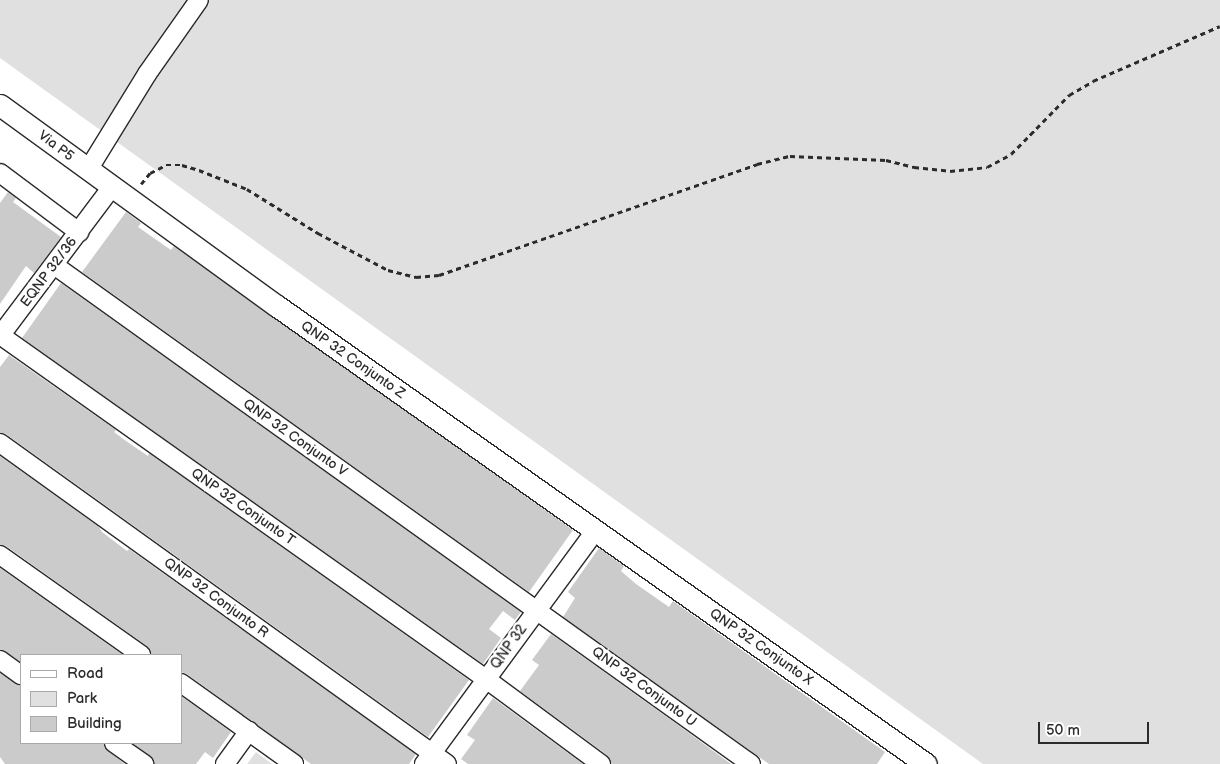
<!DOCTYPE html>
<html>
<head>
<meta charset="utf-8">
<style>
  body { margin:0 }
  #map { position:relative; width:1220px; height:764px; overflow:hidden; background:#fff; font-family:"Balsamiq Sans",sans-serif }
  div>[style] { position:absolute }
  .green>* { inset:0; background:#e0e0e0 }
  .building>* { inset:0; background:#cbcbcb }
  .path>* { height:2.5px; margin-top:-1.25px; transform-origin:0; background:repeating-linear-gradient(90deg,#2b2b2b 0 5px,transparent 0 9px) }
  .roads { filter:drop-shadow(1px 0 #2b2b2b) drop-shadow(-1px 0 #2b2b2b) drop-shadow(0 1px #2b2b2b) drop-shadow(0 -1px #2b2b2b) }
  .minor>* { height:18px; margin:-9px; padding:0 9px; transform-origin:9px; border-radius:9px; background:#fff }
  .tertiary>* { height:21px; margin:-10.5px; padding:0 10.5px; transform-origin:10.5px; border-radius:10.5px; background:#fff }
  span { translate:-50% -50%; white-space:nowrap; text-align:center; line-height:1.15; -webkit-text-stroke:5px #fff; paint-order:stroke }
  .street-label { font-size:14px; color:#2b2b2b }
  .legend { position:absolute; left:20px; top:654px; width:162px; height:90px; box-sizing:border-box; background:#fff; border:1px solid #aaa; margin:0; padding:6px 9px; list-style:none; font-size:15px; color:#2b2b2b }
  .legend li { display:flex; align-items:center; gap:10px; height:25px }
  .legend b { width:25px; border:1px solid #aaa }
  .scale { position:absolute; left:1038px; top:722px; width:111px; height:22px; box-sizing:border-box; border:2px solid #2b2b2b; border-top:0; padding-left:6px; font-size:15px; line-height:18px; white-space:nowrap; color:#2b2b2b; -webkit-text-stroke:4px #fff; paint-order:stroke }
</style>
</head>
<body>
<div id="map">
  <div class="green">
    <i style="clip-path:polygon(0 0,1220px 0,1220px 764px,983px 764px,0 58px)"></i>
    <i style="clip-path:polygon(256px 752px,272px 764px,247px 764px)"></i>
  </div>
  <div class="building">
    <i style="clip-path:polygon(8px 192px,16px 198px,13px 202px,61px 237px,34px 273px,26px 266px,0 304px,0 203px)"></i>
    <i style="clip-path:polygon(126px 212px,141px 223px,138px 227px,171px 250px,174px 246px,573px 530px,529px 592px,82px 272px)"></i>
    <i style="clip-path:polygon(61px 283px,521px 612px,515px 620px,503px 611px,489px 629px,501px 638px,483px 664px,22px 338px)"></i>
    <i style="clip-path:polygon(9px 355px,116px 430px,114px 432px,126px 441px,148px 456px,149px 453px,469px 680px,428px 737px,6px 434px,0 433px,0 367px)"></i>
    <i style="clip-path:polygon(0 456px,99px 527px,102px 532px,127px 551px,129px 549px,416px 754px,409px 764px,311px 764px,187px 674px,181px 672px,181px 655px,152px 655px,147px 646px,6px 546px,0 545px)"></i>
    <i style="clip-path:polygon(599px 548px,624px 566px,621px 571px,636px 584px,669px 607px,673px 601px,885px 752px,877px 764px,769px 764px,563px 617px,575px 598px,568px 592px)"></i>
    <i style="clip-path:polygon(0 568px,123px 655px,21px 655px,21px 662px,0 650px)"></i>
    <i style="clip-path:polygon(551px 634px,678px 725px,731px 764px,611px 764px,607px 755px,520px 691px,539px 665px,532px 660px)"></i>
    <i style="clip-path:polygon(0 673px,21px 685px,21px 743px,103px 743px,108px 751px,125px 764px,5px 764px,0 757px)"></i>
    <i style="clip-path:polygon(181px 696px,231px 732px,213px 758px,205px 752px,196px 764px,154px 764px,150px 756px,132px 743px,181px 743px)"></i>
    <i style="clip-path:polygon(493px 698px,583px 764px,468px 764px,461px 759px,475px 740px,467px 735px)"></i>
  </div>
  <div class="path">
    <i style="left:141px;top:184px;width:14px;rotate:-51deg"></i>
    <i style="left:150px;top:173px;width:18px;rotate:-27deg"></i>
    <i style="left:166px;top:165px;width:16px"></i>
    <i style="left:182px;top:165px;width:18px;rotate:16deg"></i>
    <i style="left:199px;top:170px;width:52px;rotate:21.6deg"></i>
    <i style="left:247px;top:189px;width:84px;rotate:31.8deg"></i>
    <i style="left:318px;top:233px;width:79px;rotate:27.9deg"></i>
    <i style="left:388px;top:270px;width:29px;rotate:14deg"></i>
    <i style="left:416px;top:277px;width:23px;rotate:-5deg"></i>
    <i style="left:439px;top:275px;width:337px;rotate:-19.2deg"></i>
    <i style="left:757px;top:164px;width:34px;rotate:-14deg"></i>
    <i style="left:790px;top:156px;width:96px;rotate:2.4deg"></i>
    <i style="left:886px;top:160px;width:29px;rotate:14deg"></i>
    <i style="left:914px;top:167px;width:36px;rotate:6deg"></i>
    <i style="left:950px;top:171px;width:37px;rotate:-6deg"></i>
    <i style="left:987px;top:167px;width:27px;rotate:-28deg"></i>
    <i style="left:1011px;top:154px;width:83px;rotate:-45.5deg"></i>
    <i style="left:1069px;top:95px;width:28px;rotate:-30deg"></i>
    <i style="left:1093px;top:81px;width:138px;rotate:-23.4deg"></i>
  </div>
  <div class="roads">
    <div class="minor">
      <i style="left:88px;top:170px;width:113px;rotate:-58.4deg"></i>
      <i style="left:147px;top:74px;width:90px;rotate:-54.9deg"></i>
      <i style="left:0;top:173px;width:99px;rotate:36.8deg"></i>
      <i style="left:54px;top:265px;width:857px;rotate:35.6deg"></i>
      <i style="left:0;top:335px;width:595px;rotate:35.29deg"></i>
      <i style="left:486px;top:679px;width:143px;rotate:36.5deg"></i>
      <i style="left:0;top:336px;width:186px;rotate:-53.1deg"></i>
      <i style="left:0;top:443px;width:550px;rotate:35.68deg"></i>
      <i style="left:0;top:555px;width:173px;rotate:35.3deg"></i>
      <i style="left:0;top:660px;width:26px;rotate:36deg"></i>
      <i style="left:181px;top:683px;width:139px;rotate:35.6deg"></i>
      <i style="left:114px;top:743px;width:37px;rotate:35deg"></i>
      <i style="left:225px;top:764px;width:41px;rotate:-54deg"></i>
      <i style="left:424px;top:764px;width:289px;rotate:-53.7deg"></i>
    </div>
    <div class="tertiary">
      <i style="left:0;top:105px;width:342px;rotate:36deg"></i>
      <i style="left:277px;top:306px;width:794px;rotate:35.21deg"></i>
    </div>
  </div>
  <div class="street-label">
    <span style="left:56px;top:146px;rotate:37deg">Via P5</span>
    <span style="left:49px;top:272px;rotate:-53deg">EQNP 32/36</span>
    <span style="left:353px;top:360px;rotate:35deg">QNP 32 Conjunto Z</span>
    <span style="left:295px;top:438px;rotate:35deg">QNP 32 Conjunto V</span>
    <span style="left:243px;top:507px;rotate:35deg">QNP 32 Conjunto T</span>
    <span style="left:216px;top:598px;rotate:36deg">QNP 32 Conjunto R</span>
    <span style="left:509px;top:647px;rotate:-54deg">QNP 32</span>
    <span style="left:761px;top:647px;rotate:35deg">QNP 32 Conjunto X</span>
    <span style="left:644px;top:687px;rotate:36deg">QNP 32 Conjunto U</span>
  </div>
  <ul class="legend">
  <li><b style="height:6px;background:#fff"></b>Road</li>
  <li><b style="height:14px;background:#e0e0e0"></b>Park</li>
  <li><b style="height:14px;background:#cbcbcb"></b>Building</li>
  </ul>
  <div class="scale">50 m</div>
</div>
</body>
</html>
